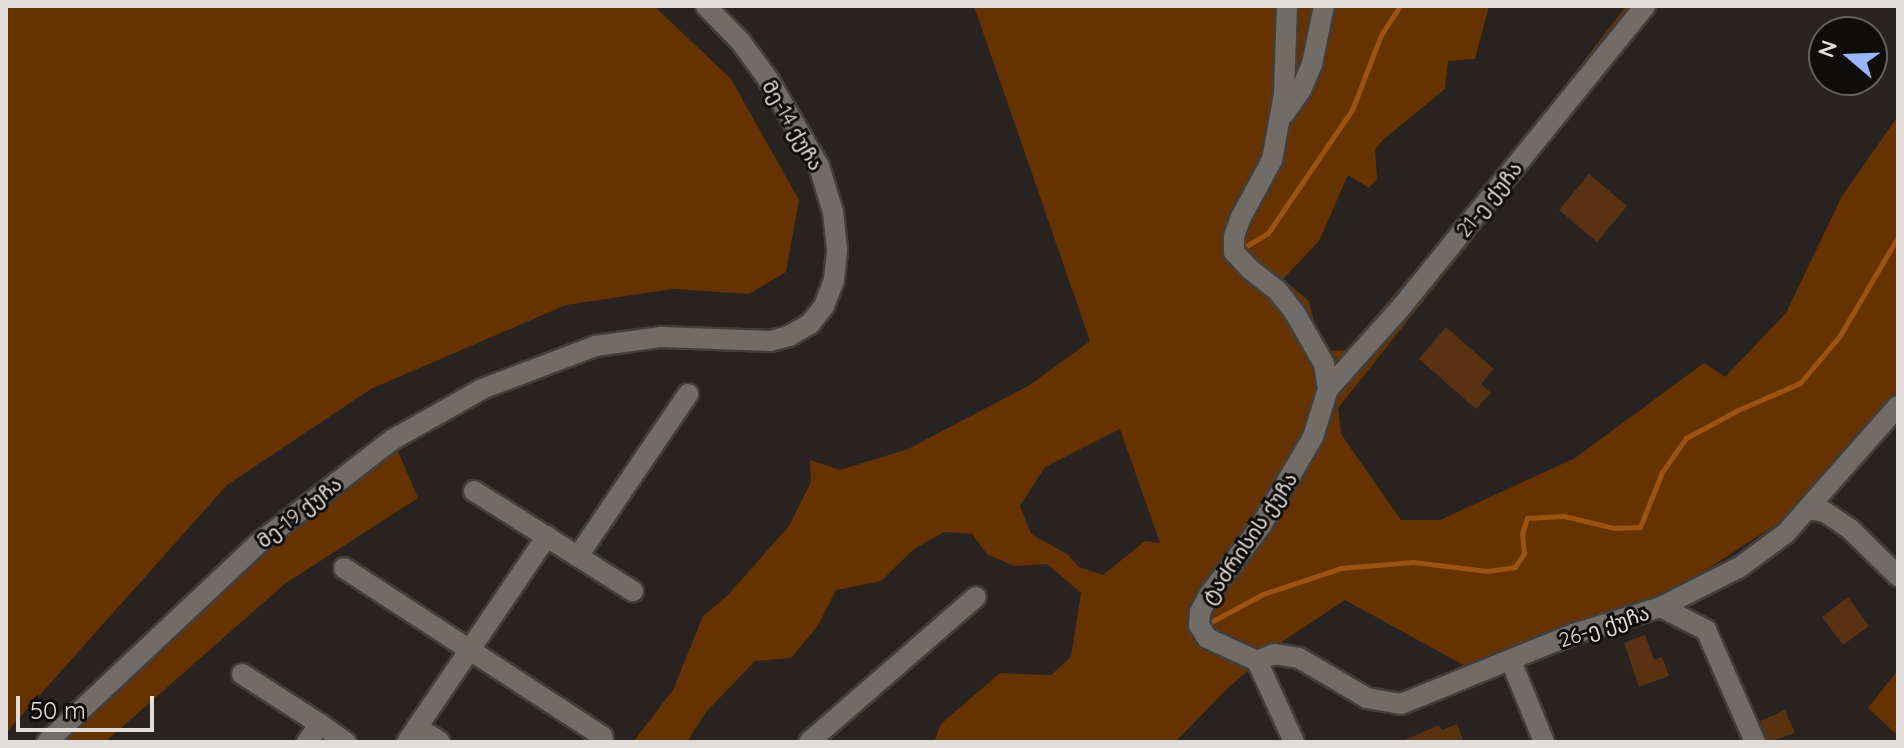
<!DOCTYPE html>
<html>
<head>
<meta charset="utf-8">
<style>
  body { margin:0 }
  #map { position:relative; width:1904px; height:748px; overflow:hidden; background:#282320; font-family:Quicksand,"Noto Sans Georgian",sans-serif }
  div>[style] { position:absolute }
  .green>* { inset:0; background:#663200 }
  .stream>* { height:5px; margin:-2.5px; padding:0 2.5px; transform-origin:2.5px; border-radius:2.5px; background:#9c5310 }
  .building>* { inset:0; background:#593212 }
  .roads { filter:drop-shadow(2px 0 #423e3b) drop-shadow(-2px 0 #423e3b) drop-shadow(0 2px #423e3b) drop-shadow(0 -2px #423e3b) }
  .minor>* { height:20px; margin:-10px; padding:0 10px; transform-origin:10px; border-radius:10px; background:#726c69 }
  span { translate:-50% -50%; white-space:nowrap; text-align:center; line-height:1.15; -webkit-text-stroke:6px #0f0d0b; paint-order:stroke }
  .street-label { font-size:20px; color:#e0dddb }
  .frame { position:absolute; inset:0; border:8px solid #e0dddb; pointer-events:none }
  .north { position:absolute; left:1808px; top:16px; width:80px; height:80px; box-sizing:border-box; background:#0f0d0b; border:2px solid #63605e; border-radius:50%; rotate:289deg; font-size:22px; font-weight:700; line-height:32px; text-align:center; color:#e0dddb }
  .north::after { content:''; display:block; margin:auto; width:28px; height:36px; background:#97b6fd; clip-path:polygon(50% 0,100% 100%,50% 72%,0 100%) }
  .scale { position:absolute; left:16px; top:696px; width:138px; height:36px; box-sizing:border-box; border:4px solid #e0dddb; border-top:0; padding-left:10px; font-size:24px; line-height:28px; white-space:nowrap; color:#e0dddb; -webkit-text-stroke:6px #0f0d0b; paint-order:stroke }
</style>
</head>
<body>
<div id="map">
  <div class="green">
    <i style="clip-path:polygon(6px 6px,654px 6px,731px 79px,799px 200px,786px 272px,749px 294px,673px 289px,566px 305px,371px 389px,227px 485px,6px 733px)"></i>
    <i style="clip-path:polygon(evenodd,974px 6px,1489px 6px,1475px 59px,1448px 61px,1445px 89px,1383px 140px,1375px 150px,1377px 179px,1369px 188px,1348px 175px,1319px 241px,1283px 279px,1309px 301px,1318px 338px,1330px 351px,1346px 350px,1481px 194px,1626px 6px,1659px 6px,1338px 408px,1341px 434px,1401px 520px,1440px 520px,1575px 458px,1704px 363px,1725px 377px,1786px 313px,1842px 196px,1898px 116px,1898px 403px,1778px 523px,1671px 593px,1467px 667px,1345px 600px,1280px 643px,1230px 686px,1175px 742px,934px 742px,941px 724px,1000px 673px,1051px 675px,1071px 657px,1081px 593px,1047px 564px,1014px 566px,987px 554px,972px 534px,944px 532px,914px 549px,881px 581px,836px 590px,817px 627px,791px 658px,755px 661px,706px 712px,687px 742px,633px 742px,673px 690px,703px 616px,727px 596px,789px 526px,811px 482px,810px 460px,840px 470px,908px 449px,1030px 385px,1090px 341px,974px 6px,1120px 429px,1160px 543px,1145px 541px,1103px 575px,1079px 567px,1067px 554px,1031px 534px,1020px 506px,1045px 467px,1120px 429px)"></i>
    <i style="clip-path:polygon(397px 449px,418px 498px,286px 583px,105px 742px,60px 742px,272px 543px)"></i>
    <i style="clip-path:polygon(1898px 670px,1898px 733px,1896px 734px,1868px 708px)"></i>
  </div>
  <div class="stream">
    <i style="left:1243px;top:248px;width:29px;rotate:-31deg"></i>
    <i style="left:1268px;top:233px;width:149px;rotate:-55.7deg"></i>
    <i style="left:1352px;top:110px;width:80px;rotate:-68.9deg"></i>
    <i style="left:1381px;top:35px;width:35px;rotate:-57deg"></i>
    <i style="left:1211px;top:622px;width:59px;rotate:-28.3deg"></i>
    <i style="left:1263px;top:594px;width:82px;rotate:-18.4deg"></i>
    <i style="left:1341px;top:568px;width:72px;rotate:-4.8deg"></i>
    <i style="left:1413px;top:562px;width:75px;rotate:6.9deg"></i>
    <i style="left:1487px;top:571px;width:28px;rotate:-8deg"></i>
    <i style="left:1515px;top:567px;width:17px;rotate:-57deg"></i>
    <i style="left:1524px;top:553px;width:19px;rotate:-96deg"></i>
    <i style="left:1522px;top:534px;width:17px;rotate:-73deg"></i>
    <i style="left:1527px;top:518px;width:37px;rotate:-3deg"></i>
    <i style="left:1564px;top:516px;width:51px;rotate:13.5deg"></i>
    <i style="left:1614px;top:528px;width:26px;rotate:-2deg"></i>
    <i style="left:1640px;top:527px;width:59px;rotate:-68.2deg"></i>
    <i style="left:1662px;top:472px;width:42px;rotate:-54.8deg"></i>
    <i style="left:1686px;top:438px;width:59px;rotate:-28.3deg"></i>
    <i style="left:1738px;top:410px;width:68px;rotate:-23.5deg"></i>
    <i style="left:1800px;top:383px;width:60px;rotate:-49.7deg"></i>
    <i style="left:1839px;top:337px;width:116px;rotate:-59.5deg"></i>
  </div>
  <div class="building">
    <i style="clip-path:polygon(1589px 174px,1627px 206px,1597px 242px,1559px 210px)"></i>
    <i style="clip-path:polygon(1446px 327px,1494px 369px,1481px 384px,1491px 393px,1476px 409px,1419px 359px)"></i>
    <i style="clip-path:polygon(1848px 597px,1869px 626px,1843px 645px,1822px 617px)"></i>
    <i style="clip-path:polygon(1645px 635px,1654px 660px,1662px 657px,1669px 676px,1639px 687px,1624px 643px)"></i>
    <i style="clip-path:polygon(1785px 710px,1795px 733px,1768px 742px,1760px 721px)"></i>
    <i style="clip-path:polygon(1457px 724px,1464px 742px,1400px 742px,1439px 725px,1442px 730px)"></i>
  </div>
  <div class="roads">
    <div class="minor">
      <i style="left:1287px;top:6px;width:88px;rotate:92deg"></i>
      <i style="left:1284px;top:94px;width:67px;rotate:100.3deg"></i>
      <i style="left:1272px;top:160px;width:65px;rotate:118.5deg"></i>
      <i style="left:1241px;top:217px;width:20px;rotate:110deg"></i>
      <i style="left:1234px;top:236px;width:16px;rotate:90deg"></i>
      <i style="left:1234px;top:252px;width:25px;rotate:47deg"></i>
      <i style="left:1251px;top:270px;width:33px;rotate:38deg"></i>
      <i style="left:1277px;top:290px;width:29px;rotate:52deg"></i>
      <i style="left:1295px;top:313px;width:59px;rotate:60.4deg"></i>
      <i style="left:1324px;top:364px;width:25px;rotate:81deg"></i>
      <i style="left:1328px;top:389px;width:50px;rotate:107.4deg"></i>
      <i style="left:1313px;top:437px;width:101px;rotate:120.4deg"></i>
      <i style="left:1262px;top:524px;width:89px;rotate:126.7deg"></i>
      <i style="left:1209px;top:595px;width:19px;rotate:118deg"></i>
      <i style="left:1200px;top:612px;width:13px;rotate:94deg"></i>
      <i style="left:1199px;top:625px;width:15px;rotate:58deg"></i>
      <i style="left:1207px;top:638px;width:55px;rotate:24.7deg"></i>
      <i style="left:1257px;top:661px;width:89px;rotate:65.4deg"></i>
      <i style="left:1284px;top:114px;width:29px;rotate:-55deg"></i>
      <i style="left:1301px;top:90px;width:28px;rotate:-67deg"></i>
      <i style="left:1312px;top:64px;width:59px;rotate:-78.3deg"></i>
      <i style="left:1328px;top:389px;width:113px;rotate:-48.2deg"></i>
      <i style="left:1403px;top:305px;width:385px;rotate:-51deg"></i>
      <i style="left:474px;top:491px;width:188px;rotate:32.2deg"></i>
      <i style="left:1808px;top:509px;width:17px;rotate:10deg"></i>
      <i style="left:1825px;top:512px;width:29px;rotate:34deg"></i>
      <i style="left:1849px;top:528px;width:69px;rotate:44.4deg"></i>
      <i style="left:578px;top:556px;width:196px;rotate:-55.8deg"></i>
      <i style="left:344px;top:568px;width:309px;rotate:33.1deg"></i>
      <i style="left:1661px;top:607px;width:51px;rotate:27.1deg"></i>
      <i style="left:1706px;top:630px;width:122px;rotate:66.4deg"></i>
      <i style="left:1257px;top:661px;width:18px;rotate:-22deg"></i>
      <i style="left:1274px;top:654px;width:25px;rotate:9deg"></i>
      <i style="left:1299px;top:658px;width:79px;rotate:30.5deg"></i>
      <i style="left:1367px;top:698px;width:35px;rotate:10deg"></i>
      <i style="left:1401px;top:704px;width:186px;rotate:-22.1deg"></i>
      <i style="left:1573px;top:634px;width:92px;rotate:-17.1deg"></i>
      <i style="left:1661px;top:607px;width:89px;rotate:-26.9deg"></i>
      <i style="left:1740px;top:567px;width:57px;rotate:-36.5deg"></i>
      <i style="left:1786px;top:533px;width:169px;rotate:-48.6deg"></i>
      <i style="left:1511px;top:661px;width:87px;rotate:67.8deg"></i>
      <i style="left:242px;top:674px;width:93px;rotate:32.7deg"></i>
      <i style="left:417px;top:727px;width:27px;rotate:33deg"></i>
      <i style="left:47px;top:742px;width:292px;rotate:-43.2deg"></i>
      <i style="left:260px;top:542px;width:167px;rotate:-37.7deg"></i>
      <i style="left:392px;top:440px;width:103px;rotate:-29.5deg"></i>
      <i style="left:482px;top:389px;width:121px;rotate:-20.8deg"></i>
      <i style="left:595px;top:346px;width:67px;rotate:-7.8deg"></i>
      <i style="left:661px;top:337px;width:110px;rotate:2.1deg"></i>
      <i style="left:771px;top:341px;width:19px;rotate:-16deg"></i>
      <i style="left:789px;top:336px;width:24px;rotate:-30deg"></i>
      <i style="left:810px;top:324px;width:23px;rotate:-52deg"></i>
      <i style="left:824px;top:306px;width:28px;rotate:-69deg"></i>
      <i style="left:834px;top:280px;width:31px;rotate:-84deg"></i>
      <i style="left:837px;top:249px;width:37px;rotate:-96deg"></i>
      <i style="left:833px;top:212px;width:48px;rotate:-106.9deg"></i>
      <i style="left:819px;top:166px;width:101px;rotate:-120.4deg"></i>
      <i style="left:768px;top:79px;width:47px;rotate:-126.4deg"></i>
      <i style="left:740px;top:41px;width:49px;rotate:-134.2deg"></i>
      <i style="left:307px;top:742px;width:22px;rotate:-54deg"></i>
      <i style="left:320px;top:724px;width:32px;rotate:35deg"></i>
      <i style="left:407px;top:742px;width:249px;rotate:-55.8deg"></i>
      <i style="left:809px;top:742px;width:221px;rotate:-41deg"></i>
    </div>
  </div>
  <div class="street-label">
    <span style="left:793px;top:125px;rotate:60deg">მე-14 ქუჩა</span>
    <span style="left:1489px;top:199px;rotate:-51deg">21-ე ქუჩა</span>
    <span style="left:299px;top:512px;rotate:-38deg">მე-19 ქუჩა</span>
    <span style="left:1249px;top:538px;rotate:-56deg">ტაძრისის ქუჩა</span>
    <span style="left:1604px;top:626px;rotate:-18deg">26-ე ქუჩა</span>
  </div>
  <div class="frame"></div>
  <div class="north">N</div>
  <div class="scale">50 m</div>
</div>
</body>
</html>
